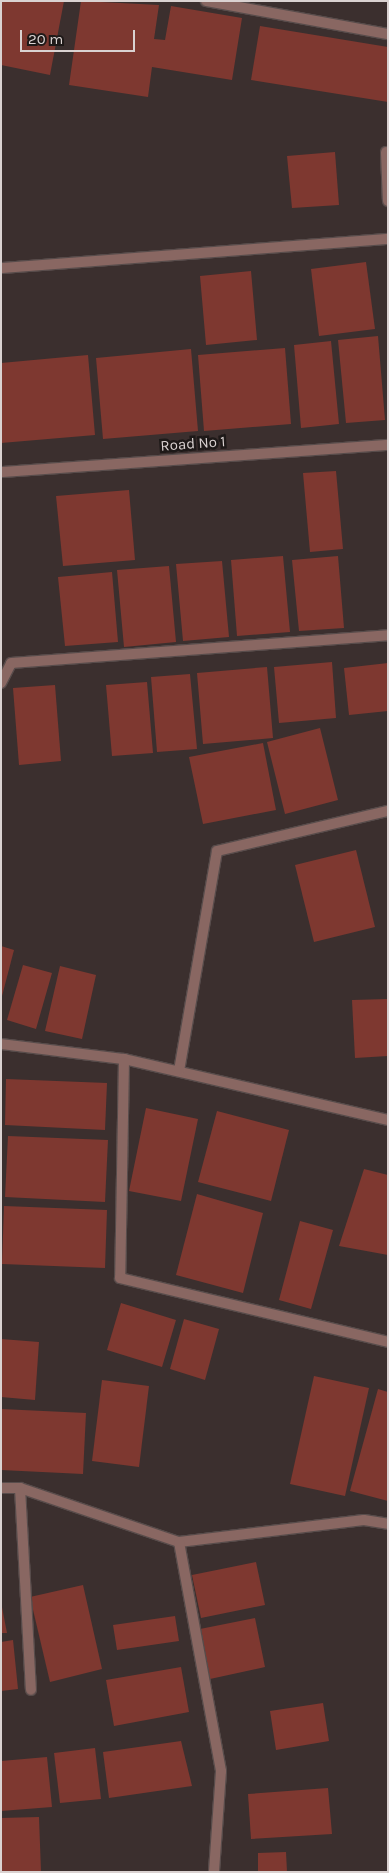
<!DOCTYPE html>
<html>
<head>
<meta charset="utf-8">
<style>
  body { margin:0 }
  #map { position:relative; width:389px; height:1873px; overflow:hidden; background:#3b2f2e; font-family:Karla,sans-serif }
  div>[style] { position:absolute }
  .building>* { inset:0; background:#7e3830 }
  .roads { filter:drop-shadow(1px 0 #584c4b) drop-shadow(-1px 0 #584c4b) drop-shadow(0 1px #584c4b) drop-shadow(0 -1px #584c4b) }
  .minor>* { height:10px; margin:-5px; padding:0 5px; transform-origin:5px; border-radius:5px; background:#896762 }
  span { translate:-50% -50%; white-space:nowrap; text-align:center; line-height:1.15; -webkit-text-stroke:5px #1e1918; paint-order:stroke }
  .street-label { font-size:15px; color:#dad2d1 }
  .frame { position:absolute; inset:0; border:2px solid #dad2d1; pointer-events:none }
  .scale { position:absolute; left:20px; top:30px; width:115px; height:22px; box-sizing:border-box; border:2px solid #dad2d1; border-top:0; padding-left:6px; font-size:15px; line-height:18px; white-space:nowrap; color:#dad2d1; -webkit-text-stroke:4px #1e1918; paint-order:stroke }
</style>
</head>
<body>
<div id="map">
  <div class="building">
    <i style="clip-path:polygon(1px 1px,64px 1px,50px 75px,1px 65px)"></i>
    <i style="clip-path:polygon(81px 1px,159px 5px,154px 39px,165px 40px,171px 6px,242px 18px,232px 80px,152px 67px,148px 97px,69px 85px)"></i>
    <i style="clip-path:polygon(260px 26px,388px 47px,388px 102px,251px 80px)"></i>
    <i style="clip-path:polygon(335px 152px,339px 205px,292px 208px,287px 156px)"></i>
    <i style="clip-path:polygon(366px 262px,375px 329px,319px 336px,311px 269px)"></i>
    <i style="clip-path:polygon(251px 271px,257px 340px,206px 345px,200px 276px)"></i>
    <i style="clip-path:polygon(378px 336px,385px 420px,346px 423px,338px 340px)"></i>
    <i style="clip-path:polygon(331px 341px,339px 424px,301px 428px,294px 345px)"></i>
    <i style="clip-path:polygon(285px 348px,291px 424px,204px 431px,198px 355px)"></i>
    <i style="clip-path:polygon(191px 349px,198px 431px,103px 439px,96px 358px)"></i>
    <i style="clip-path:polygon(88px 355px,95px 435px,1px 443px,1px 363px)"></i>
    <i style="clip-path:polygon(336px 471px,343px 549px,310px 552px,303px 473px)"></i>
    <i style="clip-path:polygon(129px 490px,135px 560px,63px 566px,56px 496px)"></i>
    <i style="clip-path:polygon(283px 556px,290px 632px,237px 636px,231px 560px)"></i>
    <i style="clip-path:polygon(338px 556px,344px 628px,299px 631px,292px 560px)"></i>
    <i style="clip-path:polygon(222px 561px,229px 637px,183px 641px,176px 564px)"></i>
    <i style="clip-path:polygon(169px 566px,176px 642px,124px 647px,117px 570px)"></i>
    <i style="clip-path:polygon(112px 572px,118px 642px,65px 646px,58px 577px)"></i>
    <i style="clip-path:polygon(332px 662px,336px 718px,279px 723px,274px 667px)"></i>
    <i style="clip-path:polygon(388px 663px,388px 711px,349px 715px,344px 668px)"></i>
    <i style="clip-path:polygon(267px 667px,273px 738px,203px 744px,197px 673px)"></i>
    <i style="clip-path:polygon(190px 674px,197px 749px,157px 752px,151px 677px)"></i>
    <i style="clip-path:polygon(147px 682px,153px 753px,112px 756px,106px 685px)"></i>
    <i style="clip-path:polygon(55px 685px,61px 761px,19px 765px,13px 688px)"></i>
    <i style="clip-path:polygon(320px 728px,338px 800px,285px 814px,267px 742px)"></i>
    <i style="clip-path:polygon(263px 743px,276px 810px,203px 824px,189px 757px)"></i>
    <i style="clip-path:polygon(356px 850px,375px 927px,314px 942px,295px 865px)"></i>
    <i style="clip-path:polygon(1px 946px,14px 950px,2px 996px,1px 996px)"></i>
    <i style="clip-path:polygon(23px 965px,52px 973px,36px 1029px,7px 1020px)"></i>
    <i style="clip-path:polygon(60px 966px,96px 975px,82px 1039px,45px 1031px)"></i>
    <i style="clip-path:polygon(388px 999px,388px 1056px,355px 1058px,352px 1000px)"></i>
    <i style="clip-path:polygon(6px 1079px,107px 1083px,105px 1130px,5px 1125px)"></i>
    <i style="clip-path:polygon(146px 1108px,198px 1119px,181px 1201px,129px 1191px)"></i>
    <i style="clip-path:polygon(217px 1111px,289px 1130px,271px 1201px,198px 1182px)"></i>
    <i style="clip-path:polygon(8px 1136px,108px 1140px,105px 1202px,5px 1197px)"></i>
    <i style="clip-path:polygon(364px 1169px,388px 1175px,388px 1255px,339px 1246px)"></i>
    <i style="clip-path:polygon(197px 1194px,263px 1213px,243px 1293px,176px 1275px)"></i>
    <i style="clip-path:polygon(4px 1206px,107px 1210px,105px 1268px,2px 1264px)"></i>
    <i style="clip-path:polygon(300px 1221px,333px 1230px,311px 1309px,279px 1300px)"></i>
    <i style="clip-path:polygon(121px 1303px,176px 1320px,162px 1367px,107px 1350px)"></i>
    <i style="clip-path:polygon(184px 1319px,219px 1329px,205px 1380px,170px 1369px)"></i>
    <i style="clip-path:polygon(1px 1339px,39px 1342px,35px 1400px,1px 1397px)"></i>
    <i style="clip-path:polygon(314px 1376px,369px 1388px,345px 1496px,290px 1484px)"></i>
    <i style="clip-path:polygon(102px 1380px,149px 1386px,139px 1467px,92px 1461px)"></i>
    <i style="clip-path:polygon(378px 1389px,388px 1392px,388px 1501px,350px 1491px)"></i>
    <i style="clip-path:polygon(1px 1409px,86px 1413px,83px 1474px,1px 1470px)"></i>
    <i style="clip-path:polygon(256px 1562px,265px 1605px,201px 1618px,192px 1575px)"></i>
    <i style="clip-path:polygon(83px 1585px,102px 1669px,50px 1682px,30px 1597px)"></i>
    <i style="clip-path:polygon(1px 1602px,7px 1633px,1px 1633px)"></i>
    <i style="clip-path:polygon(175px 1616px,179px 1641px,117px 1650px,113px 1625px)"></i>
    <i style="clip-path:polygon(255px 1618px,265px 1667px,210px 1679px,200px 1629px)"></i>
    <i style="clip-path:polygon(13px 1640px,18px 1689px,1px 1691px,1px 1642px)"></i>
    <i style="clip-path:polygon(181px 1667px,189px 1712px,114px 1726px,106px 1680px)"></i>
    <i style="clip-path:polygon(323px 1703px,329px 1741px,276px 1750px,270px 1711px)"></i>
    <i style="clip-path:polygon(181px 1741px,192px 1786px,109px 1798px,103px 1752px)"></i>
    <i style="clip-path:polygon(95px 1748px,101px 1799px,60px 1803px,54px 1753px)"></i>
    <i style="clip-path:polygon(47px 1757px,52px 1807px,1px 1811px,1px 1761px)"></i>
    <i style="clip-path:polygon(328px 1788px,332px 1834px,251px 1839px,248px 1794px)"></i>
    <i style="clip-path:polygon(39px 1817px,41px 1872px,1px 1872px,1px 1818px)"></i>
    <i style="clip-path:polygon(286px 1852px,287px 1872px,258px 1872px,258px 1853px)"></i>
  </div>
  <div class="roads">
    <div class="minor">
      <i style="left:206px;top:1px;width:185px;rotate:10.3deg"></i>
      <i style="left:386px;top:152px;width:49px;rotate:87.7deg"></i>
      <i style="left:1px;top:268px;width:388px;rotate:-4.3deg"></i>
      <i style="left:1px;top:472px;width:388px;rotate:-4deg"></i>
      <i style="left:1px;top:683px;width:22px;rotate:-63deg"></i>
      <i style="left:11px;top:663px;width:378px;rotate:-4.2deg"></i>
      <i style="left:1px;top:1044px;width:124px;rotate:7deg"></i>
      <i style="left:124px;top:1059px;width:271px;rotate:13deg"></i>
      <i style="left:124px;top:1059px;width:219px;rotate:91deg"></i>
      <i style="left:120px;top:1278px;width:276px;rotate:13.4deg"></i>
      <i style="left:179px;top:1071px;width:223px;rotate:-80.2deg"></i>
      <i style="left:217px;top:851px;width:176px;rotate:-13.2deg"></i>
      <i style="left:1px;top:1488px;width:19px"></i>
      <i style="left:20px;top:1488px;width:168px;rotate:18.8deg"></i>
      <i style="left:179px;top:1542px;width:186px;rotate:-6.8deg"></i>
      <i style="left:364px;top:1520px;width:24px;rotate:9deg"></i>
      <i style="left:20px;top:1488px;width:202px;rotate:86.9deg"></i>
      <i style="left:179px;top:1542px;width:233px;rotate:79.6deg"></i>
      <i style="left:221px;top:1771px;width:101px;rotate:94deg"></i>
    </div>
  </div>
  <div class="street-label">
    <span style="left:193px;top:444px;rotate:-4deg">Road No 1</span>
  </div>
  <div class="frame"></div>
  <div class="scale">20 m</div>
</div>
</body>
</html>
